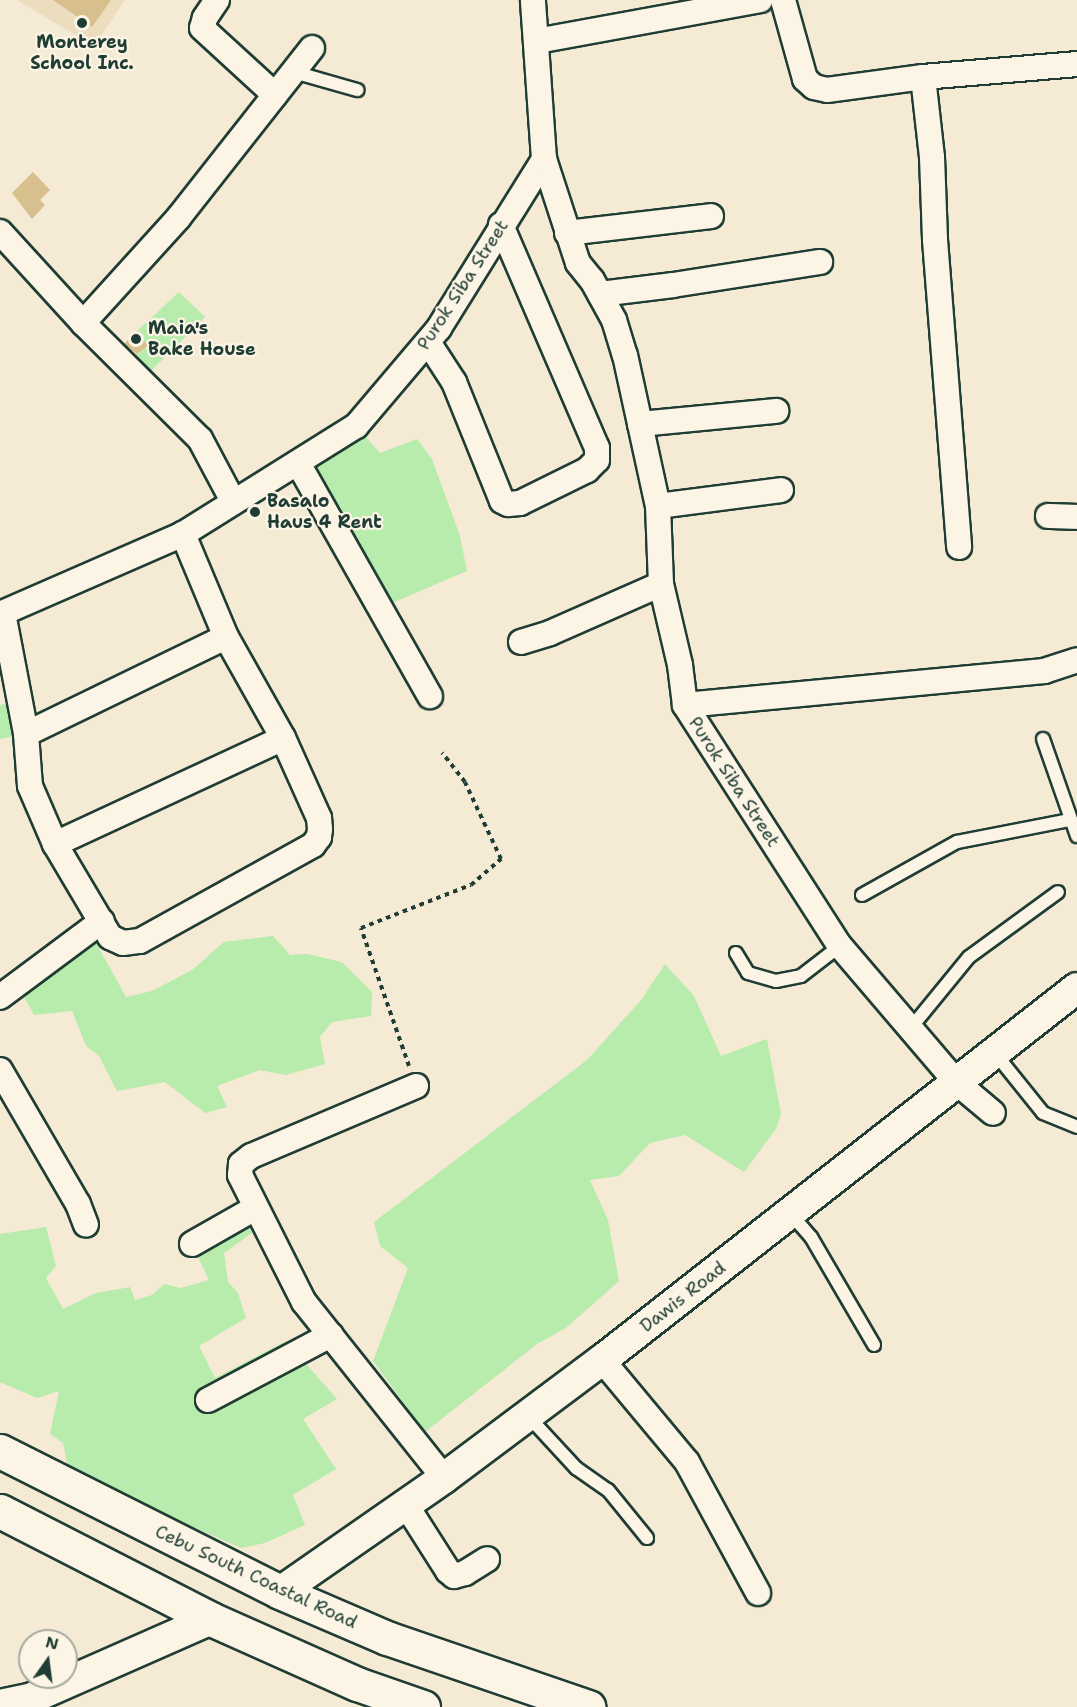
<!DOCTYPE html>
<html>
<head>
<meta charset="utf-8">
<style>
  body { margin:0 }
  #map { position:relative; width:1077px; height:1707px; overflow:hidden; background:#f5ead4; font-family:"Shantell Sans",sans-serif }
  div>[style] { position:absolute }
  .built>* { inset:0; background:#ecddbf }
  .green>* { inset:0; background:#b7ecad }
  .building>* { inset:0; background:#d7bf8e }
  .path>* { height:4px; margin-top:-2px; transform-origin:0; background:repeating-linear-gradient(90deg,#1f3d34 0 4.5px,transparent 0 9px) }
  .roads { filter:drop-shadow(2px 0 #1f3d34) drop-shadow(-2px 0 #1f3d34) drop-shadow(0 2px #1f3d34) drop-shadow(0 -2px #1f3d34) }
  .service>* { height:12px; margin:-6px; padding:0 6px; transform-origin:6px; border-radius:6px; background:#fcf5e5 }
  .minor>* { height:24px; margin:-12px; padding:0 12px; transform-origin:12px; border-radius:12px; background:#fcf5e5 }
  .tertiary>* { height:30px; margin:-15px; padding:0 15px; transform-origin:15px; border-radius:15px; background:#fcf5e5 }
  .trunk>* { height:33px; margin:-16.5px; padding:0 16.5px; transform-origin:16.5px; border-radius:16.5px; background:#fcf5e5 }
  .dots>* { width:16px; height:16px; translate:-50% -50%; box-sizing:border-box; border:3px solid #fcf5e5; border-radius:50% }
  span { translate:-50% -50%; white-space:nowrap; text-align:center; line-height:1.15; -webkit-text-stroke:4.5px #fcf5e5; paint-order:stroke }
  .poi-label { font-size:18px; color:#1f3d34; font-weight:700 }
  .left { translate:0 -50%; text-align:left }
  .street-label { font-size:18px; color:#1f3d34 }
  .north { position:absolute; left:18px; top:1629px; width:60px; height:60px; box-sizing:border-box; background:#fcf5e5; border:2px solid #a4ab9e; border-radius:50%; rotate:14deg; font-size:16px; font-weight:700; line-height:24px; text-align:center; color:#1f3d34 }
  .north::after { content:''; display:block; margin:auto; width:21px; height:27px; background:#1f3d34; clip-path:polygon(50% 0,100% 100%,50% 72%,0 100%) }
</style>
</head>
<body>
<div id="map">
  <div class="built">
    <i style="clip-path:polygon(17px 0,125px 0,94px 46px)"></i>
  </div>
  <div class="green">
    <i style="clip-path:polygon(179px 292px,205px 317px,149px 373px,135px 356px,149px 345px,135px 333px)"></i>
    <i style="clip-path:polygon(356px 426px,380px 453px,417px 439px,432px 459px,460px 536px,467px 571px,385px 606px,304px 464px)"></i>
    <i style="clip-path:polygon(15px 702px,22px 735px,0 739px,0 705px)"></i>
    <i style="clip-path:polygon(91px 934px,126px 997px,152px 991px,192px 970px,224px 942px,273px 936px,290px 955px,307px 954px,342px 962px,372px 992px,371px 1016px,332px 1022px,320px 1037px,325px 1064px,286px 1075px,260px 1070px,217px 1086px,227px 1107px,205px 1113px,165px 1082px,117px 1091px,99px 1056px,86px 1046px,72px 1011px,34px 1015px,23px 995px)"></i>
    <i style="clip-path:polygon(665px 964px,694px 996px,721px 1056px,767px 1039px,781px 1114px,776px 1129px,744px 1172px,685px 1135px,650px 1143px,619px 1176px,590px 1180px,608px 1220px,619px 1281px,566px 1328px,537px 1344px,425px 1432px,373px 1361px,408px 1268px,380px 1246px,374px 1222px,587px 1060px,641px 1000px)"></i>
    <i style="clip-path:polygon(249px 1223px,252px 1233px,224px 1253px,228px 1282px,238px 1293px,246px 1318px,199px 1346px,215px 1378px,286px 1341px,337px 1399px,303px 1419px,336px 1469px,293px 1495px,305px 1525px,265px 1543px,241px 1548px,69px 1472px,63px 1443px,50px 1434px,59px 1391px,37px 1398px,0 1382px,0 1234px,46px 1227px,56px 1266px,46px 1278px,63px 1309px,96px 1293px,130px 1287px,135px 1300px,152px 1295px,164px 1284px,181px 1288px,209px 1280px,192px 1244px)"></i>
  </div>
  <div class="building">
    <i style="clip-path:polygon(53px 0,111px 0,92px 27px)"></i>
    <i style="clip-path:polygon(33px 172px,50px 190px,40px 200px,45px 205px,32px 219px,12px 193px)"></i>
    <i style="clip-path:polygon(135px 333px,149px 345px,137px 354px,124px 344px)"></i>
  </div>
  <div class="path">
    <i style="left:409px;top:1066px;width:146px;rotate:-109.2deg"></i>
    <i style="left:361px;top:928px;width:118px;rotate:-21.4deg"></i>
    <i style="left:471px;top:885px;width:40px;rotate:-41deg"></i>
    <i style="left:501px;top:859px;width:85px;rotate:-115.1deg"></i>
    <i style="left:465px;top:782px;width:37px;rotate:-128deg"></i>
  </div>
  <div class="roads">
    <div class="service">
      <i style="left:294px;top:72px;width:66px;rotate:15.9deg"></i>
      <i style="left:1043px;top:739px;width:103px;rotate:70.7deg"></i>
      <i style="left:862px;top:895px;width:109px;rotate:-29.2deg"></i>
      <i style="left:957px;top:842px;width:114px;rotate:-11.1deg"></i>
      <i style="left:736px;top:953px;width:23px;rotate:59deg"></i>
      <i style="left:748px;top:973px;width:29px;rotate:16deg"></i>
      <i style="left:776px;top:981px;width:25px;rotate:-11deg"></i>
      <i style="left:801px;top:976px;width:49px;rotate:-37.6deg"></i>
      <i style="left:910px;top:1029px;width:93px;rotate:-50.7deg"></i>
      <i style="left:969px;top:957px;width:110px;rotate:-36.1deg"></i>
      <i style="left:994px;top:1052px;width:78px;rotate:51.2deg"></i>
      <i style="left:1043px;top:1113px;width:37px;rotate:22deg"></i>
      <i style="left:790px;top:1213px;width:32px;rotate:49deg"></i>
      <i style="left:811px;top:1237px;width:125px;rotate:59.7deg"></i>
      <i style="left:528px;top:1416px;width:71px;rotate:47.3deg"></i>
      <i style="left:576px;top:1468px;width:39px;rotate:35deg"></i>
      <i style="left:608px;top:1490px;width:62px;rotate:50.9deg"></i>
    </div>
    <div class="minor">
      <i style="left:217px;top:0;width:22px;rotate:124deg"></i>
      <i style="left:205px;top:18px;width:10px;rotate:107deg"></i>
      <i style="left:202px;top:28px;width:99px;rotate:42.5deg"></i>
      <i style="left:783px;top:0;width:82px;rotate:74.4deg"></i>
      <i style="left:805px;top:79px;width:12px;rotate:42deg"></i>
      <i style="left:814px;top:87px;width:13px;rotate:13deg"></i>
      <i style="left:827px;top:90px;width:97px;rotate:-7.7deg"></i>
      <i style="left:923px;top:77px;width:155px;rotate:-4.8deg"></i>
      <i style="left:537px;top:41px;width:227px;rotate:-10.4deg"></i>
      <i style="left:923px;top:77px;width:81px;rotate:83.6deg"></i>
      <i style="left:932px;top:157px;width:83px;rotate:87.9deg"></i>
      <i style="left:935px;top:240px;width:308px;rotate:85.5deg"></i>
      <i style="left:544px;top:159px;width:109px;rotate:71.9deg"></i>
      <i style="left:578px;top:263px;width:22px;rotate:51deg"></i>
      <i style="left:592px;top:280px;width:46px;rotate:61.2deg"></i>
      <i style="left:614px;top:320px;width:37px;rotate:73deg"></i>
      <i style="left:625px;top:355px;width:155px;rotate:77.7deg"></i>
      <i style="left:658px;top:506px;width:78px;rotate:87.8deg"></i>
      <i style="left:661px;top:584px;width:83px;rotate:76.8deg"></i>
      <i style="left:680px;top:665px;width:40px;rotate:82.9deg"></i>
      <i style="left:685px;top:705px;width:287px;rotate:57.3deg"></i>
      <i style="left:840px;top:946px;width:179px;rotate:49.5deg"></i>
      <i style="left:956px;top:1082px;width:48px;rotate:40deg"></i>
      <i style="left:0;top:232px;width:123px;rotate:47.6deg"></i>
      <i style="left:83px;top:323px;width:165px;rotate:44.8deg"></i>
      <i style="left:200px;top:439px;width:70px;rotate:62deg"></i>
      <i style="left:567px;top:233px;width:145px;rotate:-6.7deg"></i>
      <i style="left:600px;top:294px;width:74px;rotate:-7deg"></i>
      <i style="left:673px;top:285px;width:149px;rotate:-8.9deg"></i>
      <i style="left:83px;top:323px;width:143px;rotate:-47.8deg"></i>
      <i style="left:179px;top:217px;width:215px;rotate:-51.8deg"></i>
      <i style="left:428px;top:342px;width:48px;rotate:57deg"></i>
      <i style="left:454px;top:382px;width:128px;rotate:68deg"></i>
      <i style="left:502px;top:501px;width:7px;rotate:27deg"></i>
      <i style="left:508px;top:504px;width:12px;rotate:-5deg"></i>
      <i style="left:520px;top:503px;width:75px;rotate:-26.2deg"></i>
      <i style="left:587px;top:470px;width:14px;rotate:-45deg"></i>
      <i style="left:597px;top:460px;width:12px;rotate:-90deg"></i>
      <i style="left:597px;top:448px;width:243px;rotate:-113.3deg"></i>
      <i style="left:640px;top:424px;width:137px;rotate:-5.5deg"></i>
      <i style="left:298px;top:463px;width:268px;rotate:60.5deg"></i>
      <i style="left:658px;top:506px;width:124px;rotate:-7.4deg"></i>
      <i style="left:1048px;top:516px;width:29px;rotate:2deg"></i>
      <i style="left:3px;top:613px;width:123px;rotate:79.2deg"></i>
      <i style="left:26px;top:734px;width:52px;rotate:85.6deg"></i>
      <i style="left:30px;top:786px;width:63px;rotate:66.7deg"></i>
      <i style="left:55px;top:844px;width:108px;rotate:59.4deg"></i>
      <i style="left:110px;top:937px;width:14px;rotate:25deg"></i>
      <i style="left:123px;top:943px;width:17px;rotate:-7deg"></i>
      <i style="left:140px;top:941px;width:198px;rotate:-29deg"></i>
      <i style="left:313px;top:845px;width:10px;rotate:-53deg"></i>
      <i style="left:319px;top:837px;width:8px;rotate:-83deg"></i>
      <i style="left:320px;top:829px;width:11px;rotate:-95deg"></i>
      <i style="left:319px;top:818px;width:88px;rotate:-114.2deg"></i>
      <i style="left:283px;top:738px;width:116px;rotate:-119.4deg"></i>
      <i style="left:226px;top:637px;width:112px;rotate:-112.7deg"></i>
      <i style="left:0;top:614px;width:200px;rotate:-23.6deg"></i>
      <i style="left:183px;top:534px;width:204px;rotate:-32deg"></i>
      <i style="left:356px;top:426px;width:128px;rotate:-49.7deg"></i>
      <i style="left:439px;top:328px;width:199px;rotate:-58.1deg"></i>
      <i style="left:544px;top:159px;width:159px;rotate:-94deg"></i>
      <i style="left:521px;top:642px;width:30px;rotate:-17deg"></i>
      <i style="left:550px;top:633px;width:121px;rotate:-23.8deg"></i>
      <i style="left:685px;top:705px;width:361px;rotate:-5.4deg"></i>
      <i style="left:1044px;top:671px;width:35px;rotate:-18deg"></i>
      <i style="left:26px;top:734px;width:222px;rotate:-25.9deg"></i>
      <i style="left:55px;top:844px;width:251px;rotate:-24.9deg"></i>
      <i style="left:0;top:997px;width:127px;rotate:-36.7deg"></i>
      <i style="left:0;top:1070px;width:155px;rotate:59.8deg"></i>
      <i style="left:78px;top:1204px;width:22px;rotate:69deg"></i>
      <i style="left:416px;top:1086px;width:179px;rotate:157deg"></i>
      <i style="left:251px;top:1156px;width:13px;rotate:141deg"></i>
      <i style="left:241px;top:1164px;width:11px;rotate:95deg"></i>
      <i style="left:240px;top:1175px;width:142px;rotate:63.3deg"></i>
      <i style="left:304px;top:1302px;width:225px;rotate:51.5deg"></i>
      <i style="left:192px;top:1244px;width:73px;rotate:-29.7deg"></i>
      <i style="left:602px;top:1360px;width:133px;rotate:50.2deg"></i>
      <i style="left:687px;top:1462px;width:149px;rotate:61.5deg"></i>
      <i style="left:208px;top:1400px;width:139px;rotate:-27.9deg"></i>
      <i style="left:406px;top:1505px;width:78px;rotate:57.5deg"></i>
      <i style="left:448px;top:1571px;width:8px;rotate:40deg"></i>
      <i style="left:454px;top:1576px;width:11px;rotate:-15deg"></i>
      <i style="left:465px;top:1573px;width:26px;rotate:-32deg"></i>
    </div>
    <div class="tertiary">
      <i style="left:280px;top:1592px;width:200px;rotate:-34.8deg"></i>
      <i style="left:444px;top:1478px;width:197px;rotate:-36.8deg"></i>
      <i style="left:602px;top:1360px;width:603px;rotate:-38.07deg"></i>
      <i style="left:0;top:1705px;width:33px;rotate:-12deg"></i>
      <i style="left:32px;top:1698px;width:196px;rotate:-23.8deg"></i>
    </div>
    <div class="trunk">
      <i style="left:0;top:1451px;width:313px;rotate:26.7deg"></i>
      <i style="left:280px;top:1592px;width:116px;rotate:23.3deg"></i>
      <i style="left:387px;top:1638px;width:213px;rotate:18.9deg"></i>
      <i style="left:0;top:1511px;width:237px;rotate:27.1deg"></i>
      <i style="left:211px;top:1619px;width:160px;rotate:24deg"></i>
      <i style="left:357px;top:1684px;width:70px;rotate:19.2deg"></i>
    </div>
  </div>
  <div class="dots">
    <i style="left:82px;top:23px;background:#1f3d34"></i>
    <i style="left:136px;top:339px;background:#1f3d34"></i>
    <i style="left:255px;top:512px;background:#1f3d34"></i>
  </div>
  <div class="poi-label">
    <span style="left:82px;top:53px">Monterey<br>School Inc.</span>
    <span class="left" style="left:148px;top:339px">Maia's<br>Bake House</span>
    <span class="left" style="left:267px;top:512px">Basalo<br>Haus 4 Rent</span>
  </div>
  <div class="street-label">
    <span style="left:463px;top:285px;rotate:-57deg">Purok Siba Street</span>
    <span style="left:734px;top:782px;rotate:57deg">Purok Siba Street</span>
    <span style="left:683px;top:1297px;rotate:-38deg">Dawis Road</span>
    <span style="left:256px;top:1577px;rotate:25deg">Cebu South Coastal Road</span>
  </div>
  <div class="north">N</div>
</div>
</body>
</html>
